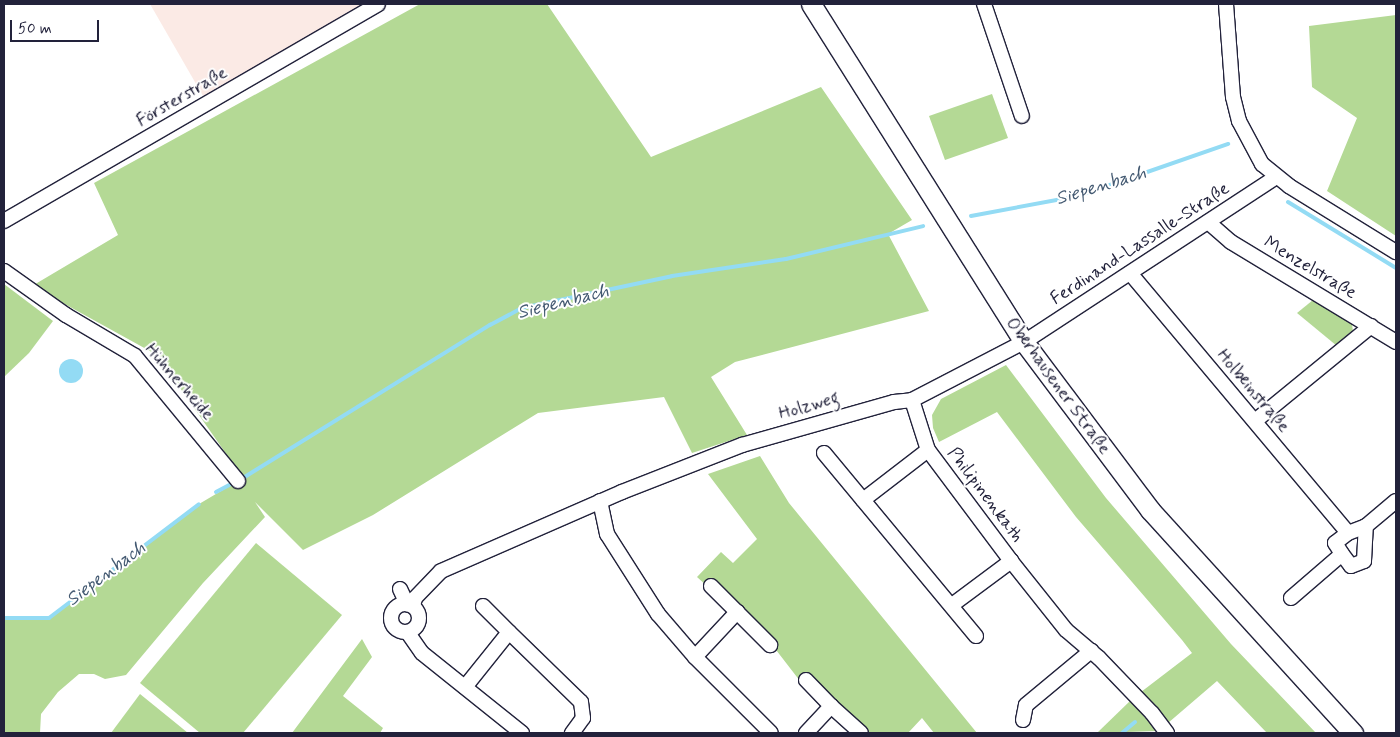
<!DOCTYPE html>
<html>
<head>
<meta charset="utf-8">
<style>
  body { margin:0 }
  #map { position:relative; width:1400px; height:737px; overflow:hidden; background:#fff; font-family:Mynerve,sans-serif }
  div>[style] { position:absolute }
  .built>* { inset:0; background:#fbeae5 }
  .green>* { inset:0; background:#b4d995 }
  .water>* { inset:0; background:#93dbf4 }
  .round { border-radius:50% }
  .stream>* { height:4px; margin:-2px; padding:0 2px; transform-origin:2px; border-radius:2px; background:#93dbf4 }
  .roads { filter:drop-shadow(1px 0 #22223b) drop-shadow(-1px 0 #22223b) drop-shadow(0 1px #22223b) drop-shadow(0 -1px #22223b) }
  .street>* { height:14px; margin:-7px; padding:0 7px; transform-origin:7px; border-radius:7px; background:#fff }
  .street>.ring { margin:-7px; padding:0; box-sizing:content-box; background:none; border:14px solid #fff; border-radius:50% }
  .secondary>* { height:19px; margin:-9.5px; padding:0 9.5px; transform-origin:9.5px; border-radius:9.5px; background:#fff }
  span { translate:-50% -50%; white-space:nowrap; text-align:center; line-height:1.15; -webkit-text-stroke:4px #fff; paint-order:stroke }
  .street-label { font-size:18px; color:#22223b }
  .water-label { font-size:19px; color:#445a72; font-style:italic }
  .frame { position:absolute; inset:0; border:5px solid #22223b; pointer-events:none }
  .scale { position:absolute; left:10px; top:20px; width:89px; height:22px; box-sizing:border-box; border:2px solid #22223b; border-top:0; padding-left:6px; font-size:15px; line-height:18px; white-space:nowrap; color:#22223b; -webkit-text-stroke:4px #fff; paint-order:stroke }
</style>
</head>
<body>
<div id="map">
  <div class="built">
    <i style="clip-path:polygon(150px 4px,365px 4px,203px 96px)"></i>
  </div>
  <div class="green">
    <i style="clip-path:polygon(420px 4px,547px 4px,651px 157px,821px 87px,912px 220px,888px 234px,929px 311px,735px 362px,711px 377px,747px 435px,692px 453px,664px 397px,538px 413px,373px 515px,303px 550px,255px 502px,265px 517px,203px 583px,126px 675px,105px 679px,94px 674px,79px 674px,58px 692px,41px 714px,40px 733px,4px 733px,4px 618px,49px 618px,199px 504px,243px 478px,157px 355px,32px 286px,118px 235px,94px 183px)"></i>
    <i style="clip-path:polygon(1396px 15px,1396px 236px,1327px 191px,1357px 118px,1312px 87px,1309px 26px)"></i>
    <i style="clip-path:polygon(992px 94px,1008px 138px,945px 160px,929px 116px)"></i>
    <i style="clip-path:polygon(4px 284px,53px 321px,29px 353px,4px 377px)"></i>
    <i style="clip-path:polygon(1313px 300px,1352px 324px,1353px 332px,1337px 346px,1297px 313px)"></i>
    <i style="clip-path:polygon(1006px 365px,1106px 498px,1231px 644px,1316px 733px,1267px 733px,1217px 681px,1168px 723px,1141px 692px,1192px 653px,1182px 640px,1076px 517px,997px 412px,939px 442px,933px 428px,932px 415px,941px 399px)"></i>
    <i style="clip-path:polygon(760px 456px,789px 503px,977px 733px,934px 733px,922px 718px,908px 733px,867px 733px,800px 681px,773px 646px,697px 577px,721px 552px,733px 563px,757px 539px,708px 474px)"></i>
    <i style="clip-path:polygon(256px 543px,342px 615px,243px 733px,200px 733px,140px 683px)"></i>
    <i style="clip-path:polygon(362px 639px,372px 657px,343px 696px,383px 728px,380px 733px,292px 733px)"></i>
    <i style="clip-path:polygon(140px 694px,177px 724px,188px 733px,111px 733px)"></i>
    <i style="clip-path:polygon(1131px 700px,1157px 731px,1097px 733px)"></i>
  </div>
  <div class="water">
    <i class="round" style="left:59px;top:359px;width:24px;height:24px"></i>
  </div>
  <div class="stream">
    <i style="left:1288px;top:202px;width:127px;rotate:31.4deg"></i>
    <i style="left:971px;top:216px;width:109px;rotate:-10.6deg"></i>
    <i style="left:1078px;top:196px;width:159px;rotate:-19.1deg"></i>
    <i style="left:243px;top:478px;width:291px;rotate:-31.8deg"></i>
    <i style="left:490px;top:325px;width:36px;rotate:-28deg"></i>
    <i style="left:522px;top:308px;width:153px;rotate:-12deg"></i>
    <i style="left:672px;top:276px;width:115px;rotate:-8.5deg"></i>
    <i style="left:786px;top:259px;width:141px;rotate:-13.5deg"></i>
    <i style="left:216px;top:492px;width:15px;rotate:-28deg"></i>
    <i style="left:4px;top:618px;width:45px"></i>
    <i style="left:49px;top:618px;width:188px;rotate:-37.2deg"></i>
    <i style="left:1122px;top:733px;width:17px;rotate:-40deg"></i>
  </div>
  <div class="roads">
    <div class="street">
      <i style="left:984px;top:4px;width:118px;rotate:71.3deg"></i>
      <i style="left:1226px;top:4px;width:93px;rotate:85.7deg"></i>
      <i style="left:1233px;top:97px;width:25px;rotate:76deg"></i>
      <i style="left:1239px;top:121px;width:49px;rotate:61.9deg"></i>
      <i style="left:1262px;top:164px;width:35px;rotate:39deg"></i>
      <i style="left:1289px;top:186px;width:126px;rotate:31.7deg"></i>
      <i style="left:4px;top:221px;width:432px;rotate:-30.1deg"></i>
      <i style="left:1208px;top:222px;width:30px;rotate:41deg"></i>
      <i style="left:1231px;top:242px;width:193px;rotate:31.2deg"></i>
      <i style="left:4px;top:271px;width:76px;rotate:35.4deg"></i>
      <i style="left:66px;top:315px;width:80px;rotate:30.7deg"></i>
      <i style="left:135px;top:356px;width:162px;rotate:50.5deg"></i>
      <i style="left:1130px;top:273px;width:339px;rotate:50deg"></i>
      <i style="left:912px;top:400px;width:52px;rotate:72.3deg"></i>
      <i style="left:928px;top:450px;width:139px;rotate:53.2deg"></i>
      <i style="left:1011px;top:561px;width:88px;rotate:51.4deg"></i>
      <i style="left:1066px;top:630px;width:43px;rotate:40.3deg"></i>
      <i style="left:1099px;top:658px;width:76px;rotate:46.1deg"></i>
      <i style="left:1152px;top:713px;width:25px;rotate:53deg"></i>
      <i style="left:1255px;top:421px;width:150px;rotate:-39.3deg"></i>
      <i style="left:824px;top:453px;width:238px;rotate:50.3deg"></i>
      <i style="left:863px;top:500px;width:82px;rotate:-37.6deg"></i>
      <i style="left:600px;top:501px;width:34px;rotate:78deg"></i>
      <i style="left:607px;top:534px;width:95px;rotate:57.5deg"></i>
      <i style="left:658px;top:614px;width:57px;rotate:49.3deg"></i>
      <i style="left:695px;top:657px;width:107px;rotate:45deg"></i>
      <i style="left:1342px;top:554px;width:15px;rotate:53deg"></i>
      <i style="left:1351px;top:566px;width:14px;rotate:-21deg"></i>
      <i style="left:1364px;top:561px;width:35px;rotate:-87deg"></i>
      <i style="left:711px;top:586px;width:37px;rotate:45deg"></i>
      <i style="left:400px;top:589px;width:17px;rotate:65deg"></i>
      <i style="left:1291px;top:598px;width:67px;rotate:-40.8deg"></i>
      <i style="left:1342px;top:554px;width:13px;rotate:-122deg"></i>
      <i style="left:1335px;top:543px;width:16px;rotate:-38deg"></i>
      <i style="left:1348px;top:533px;width:19px;rotate:-21deg"></i>
      <i style="left:1366px;top:526px;width:39px;rotate:-40deg"></i>
      <i class="ring" style="left:391px;top:604px;width:14px;height:14px"></i>
      <i style="left:952px;top:605px;width:74px;rotate:-36.7deg"></i>
      <i style="left:413px;top:606px;width:8px;rotate:-76deg"></i>
      <i style="left:415px;top:598px;width:37px;rotate:-46deg"></i>
      <i style="left:441px;top:571px;width:197px;rotate:-23.6deg"></i>
      <i style="left:622px;top:492px;width:129px;rotate:-21.4deg"></i>
      <i style="left:742px;top:445px;width:158px;rotate:-15.8deg"></i>
      <i style="left:894px;top:402px;width:18px;rotate:-6deg"></i>
      <i style="left:912px;top:400px;width:126px;rotate:-27.4deg"></i>
      <i style="left:1024px;top:342px;width:301px;rotate:-33.2deg"></i>
      <i style="left:483px;top:606px;width:37px;rotate:45deg"></i>
      <i style="left:408px;top:633px;width:24px;rotate:55deg"></i>
      <i style="left:422px;top:653px;width:128px;rotate:38.7deg"></i>
      <i style="left:695px;top:657px;width:62px;rotate:-47deg"></i>
      <i style="left:737px;top:612px;width:47px;rotate:45deg"></i>
      <i style="left:806px;top:680px;width:36px;rotate:46deg"></i>
      <i style="left:465px;top:687px;width:70px;rotate:-51.3deg"></i>
      <i style="left:509px;top:632px;width:100px;rotate:44.2deg"></i>
      <i style="left:581px;top:702px;width:16px;rotate:83deg"></i>
      <i style="left:583px;top:718px;width:19px;rotate:126deg"></i>
      <i style="left:1023px;top:720px;width:15px;rotate:-79deg"></i>
      <i style="left:1026px;top:705px;width:85px;rotate:-39.7deg"></i>
      <i style="left:806px;top:733px;width:37px;rotate:-47deg"></i>
      <i style="left:831px;top:706px;width:40px;rotate:42deg"></i>
    </div>
    <div class="secondary">
      <i style="left:811px;top:4px;width:400px;rotate:57.8deg"></i>
      <i style="left:1024px;top:342px;width:210px;rotate:53.1deg"></i>
      <i style="left:1150px;top:510px;width:302px;rotate:47.7deg"></i>
    </div>
  </div>
  <div class="street-label">
    <span style="left:182px;top:97px;rotate:-30deg">Försterstraße</span>
    <span style="left:1140px;top:244px;rotate:-33deg">Ferdinand-Lassalle-Straße</span>
    <span style="left:1310px;top:268px;rotate:31deg">Menzelstraße</span>
    <span style="left:179px;top:382px;rotate:49deg">Hühnerheide</span>
    <span style="left:1058px;top:386px;rotate:54deg">Oberhausener Straße</span>
    <span style="left:1253px;top:391px;rotate:50deg">Holbeinstraße</span>
    <span style="left:809px;top:406px;rotate:-16deg">Holzweg</span>
    <span style="left:985px;top:495px;rotate:53deg">Philipinenkath</span>
  </div>
  <div class="water-label">
    <span style="left:1101px;top:186px;rotate:-17deg">Siepenbach</span>
    <span style="left:563px;top:302px;rotate:-14deg">Siepenbach</span>
    <span style="left:106px;top:574px;rotate:-37deg">Siepenbach</span>
  </div>
  <div class="frame"></div>
  <div class="scale">50 m</div>
</div>
</body>
</html>
